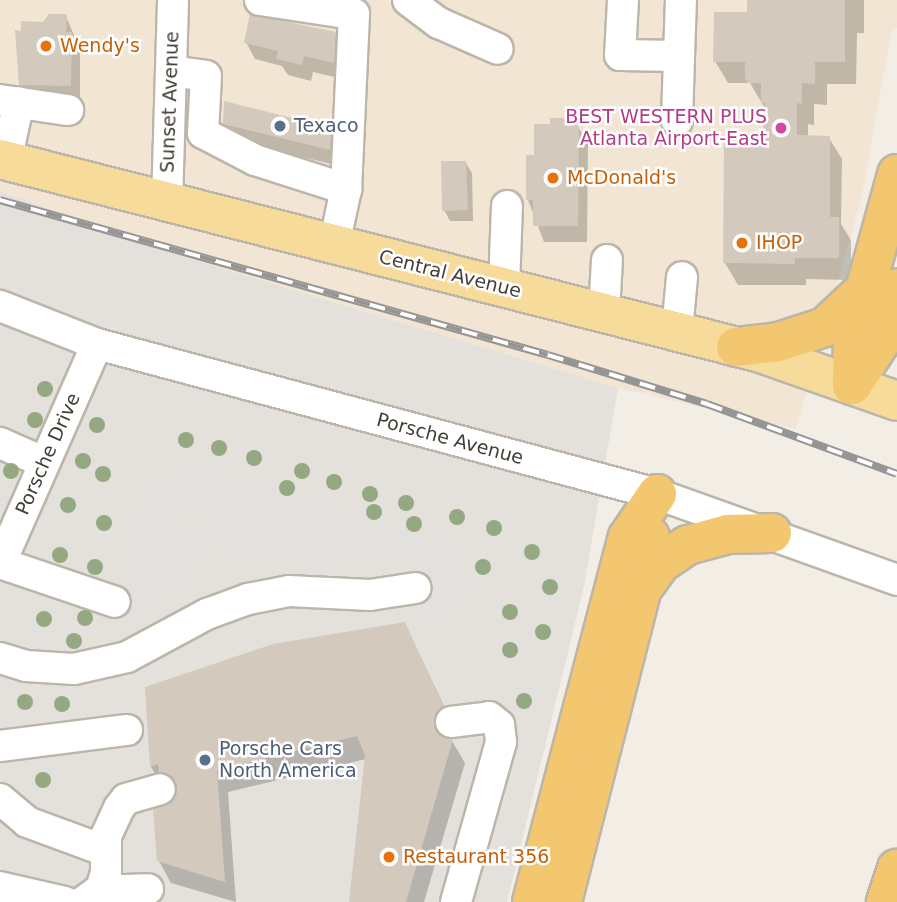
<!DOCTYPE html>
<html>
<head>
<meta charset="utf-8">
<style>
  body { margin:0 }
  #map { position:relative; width:897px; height:902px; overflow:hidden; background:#f2eee6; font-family:"DejaVu Sans",sans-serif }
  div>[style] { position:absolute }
  .commercial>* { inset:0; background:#f2e5d3 }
  .industrial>* { inset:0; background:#e4e0db }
  .parking>* { inset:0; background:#e3e1de }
  .shadow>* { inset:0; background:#0003 }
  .building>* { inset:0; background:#d3cabd }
  .roads { filter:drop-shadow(2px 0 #bcb6aa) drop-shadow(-2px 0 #bcb6aa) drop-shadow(0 2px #bcb6aa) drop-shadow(0 -2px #bcb6aa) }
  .minor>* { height:30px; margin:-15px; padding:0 15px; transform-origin:15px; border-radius:15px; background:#fff }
  .major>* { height:38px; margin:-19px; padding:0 19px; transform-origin:19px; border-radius:19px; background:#f7db9b }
  .highway>* { height:38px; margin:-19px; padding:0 19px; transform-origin:19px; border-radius:19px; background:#f3c670 }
  .rail>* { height:8px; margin-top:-4px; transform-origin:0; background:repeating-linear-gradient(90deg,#fff 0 16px,#959595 0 32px); box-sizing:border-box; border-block:2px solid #959595 }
  .trees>* { width:16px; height:16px; margin:-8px; border-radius:50%; background:#94a981 }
  .dots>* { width:19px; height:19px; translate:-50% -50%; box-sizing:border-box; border:4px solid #fff; border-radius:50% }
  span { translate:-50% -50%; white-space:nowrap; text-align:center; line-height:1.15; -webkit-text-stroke:5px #fff; paint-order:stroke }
  .food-label { font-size:19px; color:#c56008 }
  .left { translate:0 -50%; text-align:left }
  .street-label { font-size:19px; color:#443e36 }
  .hotel-label { font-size:19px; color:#b23c85 }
  .right { translate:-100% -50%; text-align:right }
  .service-label { font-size:19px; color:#4e5e75 }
</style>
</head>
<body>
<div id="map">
  <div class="commercial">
    <i style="clip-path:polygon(0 0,897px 0,897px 28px,891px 33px,862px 196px,796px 429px,618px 388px,167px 252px,0 191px)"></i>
  </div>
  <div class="industrial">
    <i style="clip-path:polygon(0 191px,167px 252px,618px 388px,584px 586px,507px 902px,0 902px)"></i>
  </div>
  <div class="parking">
    <i style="clip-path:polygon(184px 470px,449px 545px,444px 567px,460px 563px,465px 582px,444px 588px,450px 608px,423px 615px,415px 588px,437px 582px,435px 571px,332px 541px,323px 571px,204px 537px,213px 507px,179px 498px,167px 537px,195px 545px,182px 591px,153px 582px,141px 622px,116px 616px,153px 483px,178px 490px)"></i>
  </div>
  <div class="shadow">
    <i style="clip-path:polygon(749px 0,864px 0,864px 33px,857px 33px,856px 84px,827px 84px,827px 105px,814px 104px,814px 125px,808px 124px,808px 137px,829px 138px,842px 159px,841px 224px,851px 240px,851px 280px,806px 279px,806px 285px,738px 285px,725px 263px,763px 142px,766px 110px,750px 83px,728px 83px,715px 61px,749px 14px)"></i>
    <i style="clip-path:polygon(66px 16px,80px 50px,80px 102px,30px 101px,21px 84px,23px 32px)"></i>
    <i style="clip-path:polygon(335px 33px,344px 50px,343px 79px,313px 72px,311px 81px,288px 75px,282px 66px,255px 59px,246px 42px)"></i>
    <i style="clip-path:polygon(574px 120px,588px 143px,587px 242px,544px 242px,528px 200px,528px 157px,535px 157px,552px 126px)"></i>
    <i style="clip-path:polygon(225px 123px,330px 129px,340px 146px,339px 166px,234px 140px)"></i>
    <i style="clip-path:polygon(466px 163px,472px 173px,473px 221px,450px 221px,444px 210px)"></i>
    <i style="clip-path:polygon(405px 624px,455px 729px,446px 740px,452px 741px,465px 763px,424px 902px,351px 902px,366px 759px,228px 792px,236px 902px,171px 883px,159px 861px,176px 795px,164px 788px,151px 767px,147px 688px)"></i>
  </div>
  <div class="building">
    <i style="clip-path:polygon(747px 0,845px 0,845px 62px,815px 62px,815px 84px,802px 83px,802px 104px,797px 103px,797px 135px,830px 136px,830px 217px,839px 217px,839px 258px,795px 258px,795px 264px,723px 263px,724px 140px,762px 140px,765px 103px,761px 103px,761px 83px,748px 83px,745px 78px,745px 62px,713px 62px,714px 12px,747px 12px)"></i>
    <i style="clip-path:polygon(49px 14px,67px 14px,66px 32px,72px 32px,71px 86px,19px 85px,15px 30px,21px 31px,21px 21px,43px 22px)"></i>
    <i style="clip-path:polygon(250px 14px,336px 32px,334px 63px,304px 56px,302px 65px,276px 59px,278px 51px,244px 43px)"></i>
    <i style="clip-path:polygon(224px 101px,331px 128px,330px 150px,223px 124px)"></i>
    <i style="clip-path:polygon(550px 118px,575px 118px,579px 125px,578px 226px,533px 226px,533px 200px,526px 200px,526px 155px,534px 155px,534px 124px,550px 124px)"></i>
    <i style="clip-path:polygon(441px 161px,466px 161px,468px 210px,442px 211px)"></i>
    <i style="clip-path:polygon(405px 622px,444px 707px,435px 715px,434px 725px,444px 738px,453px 739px,406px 902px,349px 902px,365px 755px,357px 736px,217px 770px,225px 882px,157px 861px,153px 809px,173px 801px,177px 785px,172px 776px,159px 772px,158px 764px,150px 767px,145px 687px,273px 644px)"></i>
  </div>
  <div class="roads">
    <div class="minor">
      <i style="left:260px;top:0;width:95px;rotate:8.5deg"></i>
      <i style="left:354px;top:14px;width:175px;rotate:92.6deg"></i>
      <i style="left:408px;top:0;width:39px;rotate:37deg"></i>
      <i style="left:439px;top:23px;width:64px;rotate:23.8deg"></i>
      <i style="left:623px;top:0;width:55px;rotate:93.1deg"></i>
      <i style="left:620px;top:55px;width:59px;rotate:1deg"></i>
      <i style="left:679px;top:56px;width:56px;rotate:-88deg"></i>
      <i style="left:171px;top:71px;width:35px;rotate:8deg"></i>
      <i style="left:206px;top:76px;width:57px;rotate:93deg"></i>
      <i style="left:203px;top:133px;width:59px;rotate:27.4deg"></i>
      <i style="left:255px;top:160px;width:96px;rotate:17.7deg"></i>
      <i style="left:346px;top:189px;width:57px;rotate:102.1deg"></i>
      <i style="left:0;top:100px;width:69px;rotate:8.4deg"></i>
      <i style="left:677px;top:121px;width:65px;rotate:-88.2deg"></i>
      <i style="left:6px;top:161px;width:60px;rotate:-77.6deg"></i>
      <i style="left:167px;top:204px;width:204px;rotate:-88.3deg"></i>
      <i style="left:504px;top:287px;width:81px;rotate:-87.9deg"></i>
      <i style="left:0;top:306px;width:104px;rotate:21.4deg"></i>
      <i style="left:97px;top:344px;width:580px;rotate:15deg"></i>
      <i style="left:657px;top:494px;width:255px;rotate:19.7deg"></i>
      <i style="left:604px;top:312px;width:52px;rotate:-86.7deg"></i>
      <i style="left:677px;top:331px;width:54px;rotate:-84.7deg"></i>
      <i style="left:0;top:443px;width:47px;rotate:23.8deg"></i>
      <i style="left:0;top:563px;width:121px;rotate:18.7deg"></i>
      <i style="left:0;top:564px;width:240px;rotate:-66.2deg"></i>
      <i style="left:0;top:658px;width:27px;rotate:17deg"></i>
      <i style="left:26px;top:666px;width:48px;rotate:3.6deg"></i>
      <i style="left:74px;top:669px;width:54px;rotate:-12.8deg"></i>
      <i style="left:127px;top:657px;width:91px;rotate:-28.3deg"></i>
      <i style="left:207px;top:614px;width:44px;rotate:-20.1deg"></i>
      <i style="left:248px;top:599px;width:42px;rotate:-11deg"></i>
      <i style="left:289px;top:591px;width:81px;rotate:2.8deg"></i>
      <i style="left:370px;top:595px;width:46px;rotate:-8.8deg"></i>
      <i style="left:451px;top:722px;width:38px;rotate:-7deg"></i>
      <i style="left:489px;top:717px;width:13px;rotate:39deg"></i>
      <i style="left:499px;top:725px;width:17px;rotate:83deg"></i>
      <i style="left:501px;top:742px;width:166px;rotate:105.7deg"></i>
      <i style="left:0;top:746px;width:128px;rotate:-7.2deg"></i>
      <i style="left:0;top:799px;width:35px;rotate:40deg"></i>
      <i style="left:27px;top:822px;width:84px;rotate:20.2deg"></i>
      <i style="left:0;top:887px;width:67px;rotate:13deg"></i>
      <i style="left:83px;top:902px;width:22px;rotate:-36deg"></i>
      <i style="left:101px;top:889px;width:17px;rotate:-73deg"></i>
      <i style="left:106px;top:873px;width:37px;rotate:-90deg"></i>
      <i style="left:106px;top:836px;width:31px;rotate:-65deg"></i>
      <i style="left:119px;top:808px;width:11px;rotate:-52deg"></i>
      <i style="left:126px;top:799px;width:35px;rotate:-16deg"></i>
      <i style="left:111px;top:902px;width:17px;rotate:-45deg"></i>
      <i style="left:123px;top:890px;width:25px;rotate:-2deg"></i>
    </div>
    <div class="major">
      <i style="left:0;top:159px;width:785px;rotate:14.3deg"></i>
      <i style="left:761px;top:353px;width:144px;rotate:19.4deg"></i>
    </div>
    <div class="highway">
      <i style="left:736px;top:347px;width:42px;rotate:-6.8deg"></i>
      <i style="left:778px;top:342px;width:49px;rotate:-17.7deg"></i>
      <i style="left:825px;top:327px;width:51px;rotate:-43.4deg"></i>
      <i style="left:852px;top:385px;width:51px;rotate:-88.9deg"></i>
      <i style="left:853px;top:334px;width:166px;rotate:-74.6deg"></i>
      <i style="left:852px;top:385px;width:53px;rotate:-56.6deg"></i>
      <i style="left:881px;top:341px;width:55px;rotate:-73.2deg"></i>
      <i style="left:642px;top:589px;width:32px;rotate:-54deg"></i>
      <i style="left:661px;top:563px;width:32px;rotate:-34deg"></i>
      <i style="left:688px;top:545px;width:41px;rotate:-15.4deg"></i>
      <i style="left:728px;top:534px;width:44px;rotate:-1.3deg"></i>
      <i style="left:532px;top:902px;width:377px;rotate:-75.3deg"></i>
      <i style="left:628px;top:537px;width:52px;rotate:-56deg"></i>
      <i style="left:562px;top:902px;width:323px;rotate:-75.7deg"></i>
      <i style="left:642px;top:589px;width:53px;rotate:-81.3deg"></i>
      <i style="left:886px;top:902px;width:35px;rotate:-72deg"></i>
    </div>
  </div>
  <div class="rail">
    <i style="left:0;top:200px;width:569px;rotate:15.79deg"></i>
    <i style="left:548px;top:355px;width:166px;rotate:17.1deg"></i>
    <i style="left:707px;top:404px;width:202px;rotate:20.2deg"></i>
  </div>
  <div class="trees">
    <i style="left:45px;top:389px"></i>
    <i style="left:35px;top:420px"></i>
    <i style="left:97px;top:425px"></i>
    <i style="left:186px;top:440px"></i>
    <i style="left:219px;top:448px"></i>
    <i style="left:254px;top:458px"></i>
    <i style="left:83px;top:461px"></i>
    <i style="left:11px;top:471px"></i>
    <i style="left:302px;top:471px"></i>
    <i style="left:103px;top:474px"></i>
    <i style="left:334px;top:482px"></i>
    <i style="left:287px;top:488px"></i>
    <i style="left:370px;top:494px"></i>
    <i style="left:406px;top:503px"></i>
    <i style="left:68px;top:505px"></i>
    <i style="left:374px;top:512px"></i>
    <i style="left:457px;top:517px"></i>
    <i style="left:104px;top:523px"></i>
    <i style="left:414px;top:524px"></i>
    <i style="left:494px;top:528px"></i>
    <i style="left:532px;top:552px"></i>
    <i style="left:60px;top:555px"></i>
    <i style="left:95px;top:567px"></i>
    <i style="left:483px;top:567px"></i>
    <i style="left:550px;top:587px"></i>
    <i style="left:510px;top:612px"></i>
    <i style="left:85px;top:618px"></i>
    <i style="left:44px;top:619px"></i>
    <i style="left:543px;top:632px"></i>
    <i style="left:74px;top:641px"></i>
    <i style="left:510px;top:650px"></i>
    <i style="left:524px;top:701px"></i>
    <i style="left:25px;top:702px"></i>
    <i style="left:62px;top:704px"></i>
    <i style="left:43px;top:780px"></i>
  </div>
  <div class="dots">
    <i style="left:46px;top:46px;background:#e8710a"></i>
    <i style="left:280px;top:126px;background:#5c6f8a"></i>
    <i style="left:781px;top:128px;background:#d1479c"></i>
    <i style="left:553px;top:178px;background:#e8710a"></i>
    <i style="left:742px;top:243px;background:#e8710a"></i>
    <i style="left:205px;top:760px;background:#5c6f8a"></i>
    <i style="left:389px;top:857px;background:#e8710a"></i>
  </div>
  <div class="food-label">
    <span class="left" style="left:60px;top:46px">Wendy's</span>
    <span class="left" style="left:567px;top:178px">McDonald's</span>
    <span class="left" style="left:756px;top:243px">IHOP</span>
    <span class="left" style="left:403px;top:857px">Restaurant 356</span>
  </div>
  <div class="street-label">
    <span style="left:170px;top:102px;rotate:-88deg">Sunset Avenue</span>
    <span style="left:450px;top:274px;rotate:14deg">Central Avenue</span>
    <span style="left:450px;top:439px;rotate:15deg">Porsche Avenue</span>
    <span style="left:48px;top:454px;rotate:-66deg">Porsche Drive</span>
  </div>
  <div class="hotel-label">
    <span class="right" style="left:767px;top:128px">BEST WESTERN PLUS<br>Atlanta Airport-East</span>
  </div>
  <div class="service-label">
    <span class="left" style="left:294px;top:126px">Texaco</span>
    <span class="left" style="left:219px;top:760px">Porsche Cars<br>North America</span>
  </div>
</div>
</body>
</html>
